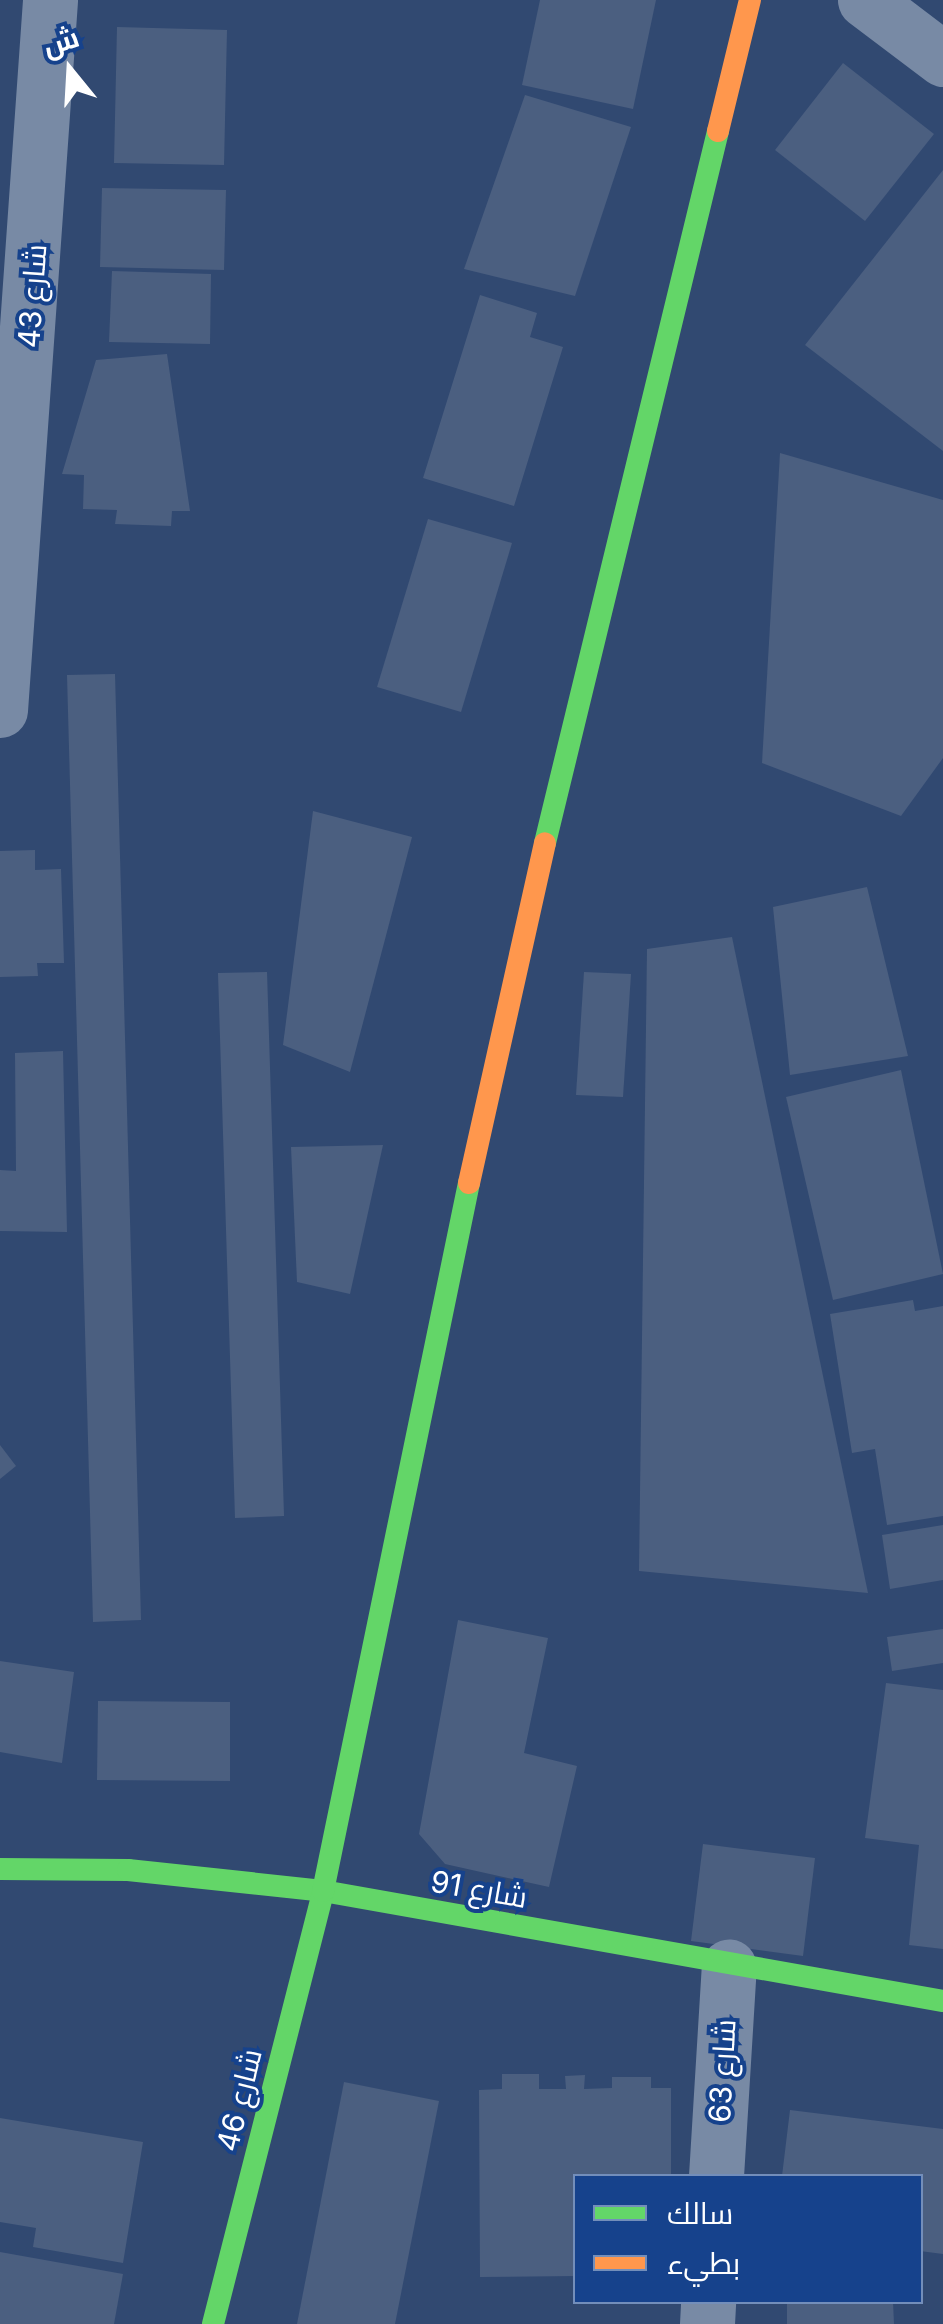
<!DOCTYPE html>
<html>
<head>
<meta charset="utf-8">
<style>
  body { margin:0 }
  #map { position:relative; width:943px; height:2324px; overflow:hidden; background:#314971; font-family:Inter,Cairo,sans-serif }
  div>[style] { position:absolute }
  .building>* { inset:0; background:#4b5f80 }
  .street>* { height:55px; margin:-27.5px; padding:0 27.5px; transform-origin:27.5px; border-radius:27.5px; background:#788aa5 }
  .fast>* { height:22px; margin:-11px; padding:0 11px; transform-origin:11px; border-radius:11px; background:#63d668 }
  .slow>* { height:22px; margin:-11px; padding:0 11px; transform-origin:11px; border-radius:11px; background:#ff974d }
  span { translate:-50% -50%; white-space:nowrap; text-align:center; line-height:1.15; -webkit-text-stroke:8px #16428c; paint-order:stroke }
  .street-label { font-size:30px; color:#fff }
  .legend { position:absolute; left:573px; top:2174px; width:350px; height:130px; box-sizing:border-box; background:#16428c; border:2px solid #738eba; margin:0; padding:12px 18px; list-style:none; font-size:30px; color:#fff }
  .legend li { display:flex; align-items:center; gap:20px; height:50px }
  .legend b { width:50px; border:2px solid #738eba }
  .north { position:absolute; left:20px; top:20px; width:100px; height:100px; -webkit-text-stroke:8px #16428c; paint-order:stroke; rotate:342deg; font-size:28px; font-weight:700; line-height:40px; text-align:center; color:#fff }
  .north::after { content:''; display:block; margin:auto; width:35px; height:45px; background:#fff; clip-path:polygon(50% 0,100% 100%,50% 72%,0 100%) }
</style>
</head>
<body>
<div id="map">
  <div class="building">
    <i style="clip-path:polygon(540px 0,656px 0,633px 109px,522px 85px)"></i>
    <i style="clip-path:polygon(117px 27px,227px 30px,224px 165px,114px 163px)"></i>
    <i style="clip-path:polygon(843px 63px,934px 134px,865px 221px,775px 150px)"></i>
    <i style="clip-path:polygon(525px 95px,631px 127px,575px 296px,464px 269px)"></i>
    <i style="clip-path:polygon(943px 170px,943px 451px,805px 345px)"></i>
    <i style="clip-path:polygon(102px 188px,226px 190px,224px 270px,100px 267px)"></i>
    <i style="clip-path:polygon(112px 271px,211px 274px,210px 344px,109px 342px)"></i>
    <i style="clip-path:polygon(480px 295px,537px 313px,530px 337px,563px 347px,514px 506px,423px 478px)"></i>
    <i style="clip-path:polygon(167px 354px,190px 511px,172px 511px,171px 526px,115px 524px,117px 510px,83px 509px,84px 475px,62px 474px,96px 360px)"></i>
    <i style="clip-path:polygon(780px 453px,943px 500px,943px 758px,901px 816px,762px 763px)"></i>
    <i style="clip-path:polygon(428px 519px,512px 543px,461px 712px,377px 687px)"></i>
    <i style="clip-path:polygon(115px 674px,141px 1620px,93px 1622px,67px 675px)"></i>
    <i style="clip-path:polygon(313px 811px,412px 837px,350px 1072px,283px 1045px)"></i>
    <i style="clip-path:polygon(35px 850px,35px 870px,61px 869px,64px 963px,37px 963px,38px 976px,0 977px,0 851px)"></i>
    <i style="clip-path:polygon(867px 887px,908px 1056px,790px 1075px,773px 907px)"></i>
    <i style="clip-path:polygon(732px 937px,868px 1593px,639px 1571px,647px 949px)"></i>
    <i style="clip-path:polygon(267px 972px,284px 1516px,235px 1518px,218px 973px)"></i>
    <i style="clip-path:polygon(584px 972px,631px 974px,623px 1097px,576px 1095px)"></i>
    <i style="clip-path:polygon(63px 1051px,67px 1232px,0 1231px,0 1170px,16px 1171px,15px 1053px)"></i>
    <i style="clip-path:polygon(901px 1070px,943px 1274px,833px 1300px,786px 1097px)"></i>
    <i style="clip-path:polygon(383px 1145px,350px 1294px,297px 1282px,291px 1147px)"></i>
    <i style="clip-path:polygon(913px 1300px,915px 1311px,943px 1306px,943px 1516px,887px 1525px,875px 1449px,852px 1453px,830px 1314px)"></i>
    <i style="clip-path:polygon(0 1445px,16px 1466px,0 1479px)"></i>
    <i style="clip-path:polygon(943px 1525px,943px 1580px,890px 1589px,882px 1535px)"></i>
    <i style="clip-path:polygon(458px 1620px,548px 1638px,524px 1753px,577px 1766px,549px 1887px,445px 1864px,419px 1834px)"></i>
    <i style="clip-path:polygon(943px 1629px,943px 1663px,892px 1671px,887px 1637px)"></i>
    <i style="clip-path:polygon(0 1661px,74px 1672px,62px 1763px,0 1752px)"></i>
    <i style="clip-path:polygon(886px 1683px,943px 1690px,943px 1949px,909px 1945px,919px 1845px,865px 1838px)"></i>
    <i style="clip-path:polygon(98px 1701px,230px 1702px,230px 1781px,97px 1780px)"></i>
    <i style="clip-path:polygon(703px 1844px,815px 1858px,803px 1956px,691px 1941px)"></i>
    <i style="clip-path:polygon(502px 2074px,539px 2074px,539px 2089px,566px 2089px,565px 2076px,585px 2075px,584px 2089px,612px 2088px,612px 2077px,651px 2077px,651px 2088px,671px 2088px,671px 2176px,576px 2176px,576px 2276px,480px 2277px,479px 2090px,502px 2089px)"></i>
    <i style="clip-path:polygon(344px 2082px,439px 2101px,395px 2324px,297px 2324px)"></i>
    <i style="clip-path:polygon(790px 2110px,943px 2129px,943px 2254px,920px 2251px,920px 2176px,782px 2176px)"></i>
    <i style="clip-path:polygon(0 2118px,143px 2142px,123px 2263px,33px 2247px,36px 2228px,0 2222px)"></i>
    <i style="clip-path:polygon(0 2252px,123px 2274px,114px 2324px,0 2324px)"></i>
    <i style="clip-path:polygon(787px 2302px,893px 2302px,894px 2324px,787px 2324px)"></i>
  </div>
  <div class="street">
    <i style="left:865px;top:0;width:98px;rotate:37.1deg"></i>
    <i style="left:0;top:710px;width:712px;rotate:-85.97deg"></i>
    <i style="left:716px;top:2176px;width:210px;rotate:-86.5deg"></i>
    <i style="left:707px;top:2324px;width:22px;rotate:-87deg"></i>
  </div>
  <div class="fast">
    <i style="left:545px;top:843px;width:733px;rotate:-76.34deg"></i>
    <i style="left:0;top:1869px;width:128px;rotate:0.4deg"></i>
    <i style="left:128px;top:1870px;width:196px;rotate:6.1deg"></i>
    <i style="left:323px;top:1891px;width:630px;rotate:10.06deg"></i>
    <i style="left:213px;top:2324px;width:447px;rotate:-75.7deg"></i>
    <i style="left:323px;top:1891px;width:723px;rotate:-78.35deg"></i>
  </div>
  <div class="slow">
    <i style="left:718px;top:131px;width:135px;rotate:-76.3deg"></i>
    <i style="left:469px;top:1183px;width:348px;rotate:-77.4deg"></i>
  </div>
  <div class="street-label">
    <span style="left:32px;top:296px;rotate:-86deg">شارع 43</span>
    <span style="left:479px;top:1889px;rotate:10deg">شارع 91</span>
    <span style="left:722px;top:2071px;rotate:-87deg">شارع 63</span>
    <span style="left:239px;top:2100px;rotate:-76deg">شارع 46</span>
  </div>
  <ul class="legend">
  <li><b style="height:12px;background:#63d668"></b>سالك</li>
  <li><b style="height:12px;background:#ff974d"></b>بطيء</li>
  </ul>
  <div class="north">ش</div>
</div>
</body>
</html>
